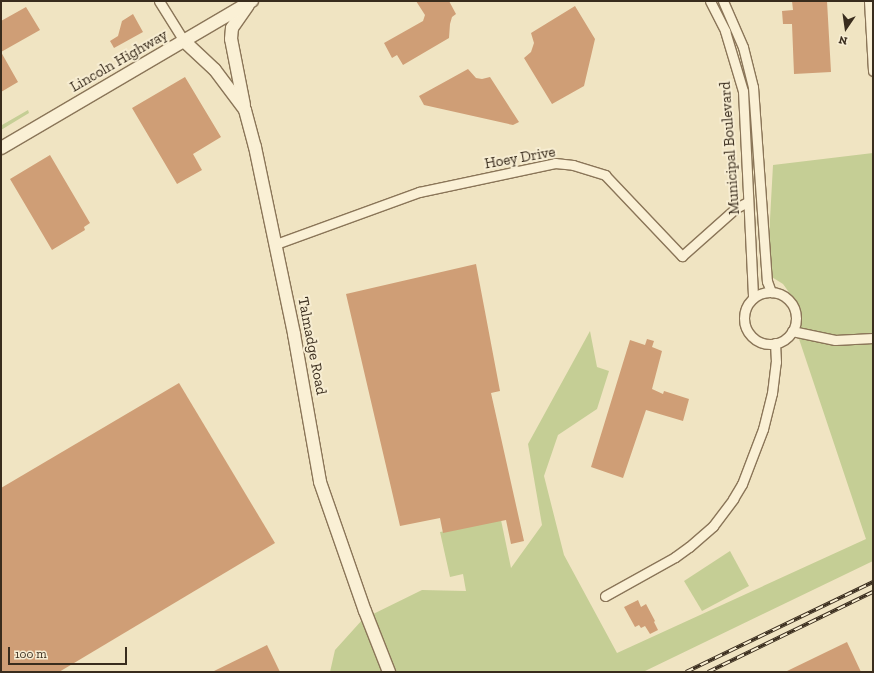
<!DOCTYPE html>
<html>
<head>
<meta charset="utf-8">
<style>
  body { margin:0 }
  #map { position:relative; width:874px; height:673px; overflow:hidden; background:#f0e4c2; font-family:"Zilla Slab",serif }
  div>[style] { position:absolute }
  .green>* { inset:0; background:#c5ce95 }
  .building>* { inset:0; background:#cf9e76 }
  .roads { filter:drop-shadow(1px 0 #8a7558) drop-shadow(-1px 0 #8a7558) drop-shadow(0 1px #8a7558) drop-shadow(0 -1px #8a7558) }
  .street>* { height:9px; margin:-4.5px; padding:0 4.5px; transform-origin:4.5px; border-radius:4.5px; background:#faf0d5 }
  .street>.ring { margin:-4.5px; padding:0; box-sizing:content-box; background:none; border:9px solid #faf0d5; border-radius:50% }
  .secondary>* { height:12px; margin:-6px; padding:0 6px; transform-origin:6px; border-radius:6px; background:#faf0d5 }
  .rail>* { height:4px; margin-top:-2px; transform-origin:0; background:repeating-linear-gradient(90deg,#f7edd2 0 8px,#392c1d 0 16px); box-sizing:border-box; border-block:1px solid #392c1d }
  span { translate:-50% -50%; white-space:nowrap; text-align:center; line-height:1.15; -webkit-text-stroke:4px #f7edd2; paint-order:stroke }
  .street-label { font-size:15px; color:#392c1d }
  .frame { position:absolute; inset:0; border:2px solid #392c1d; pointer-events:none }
  .north { position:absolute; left:826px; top:8px; width:40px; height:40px; -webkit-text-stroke:3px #f7edd2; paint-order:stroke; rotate:193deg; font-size:11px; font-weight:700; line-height:16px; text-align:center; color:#392c1d }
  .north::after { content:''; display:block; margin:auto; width:14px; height:18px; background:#392c1d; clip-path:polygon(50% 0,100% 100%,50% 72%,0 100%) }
  .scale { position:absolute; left:8px; top:647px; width:119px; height:18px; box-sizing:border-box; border:2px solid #392c1d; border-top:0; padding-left:5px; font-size:12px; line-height:14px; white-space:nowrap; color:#392c1d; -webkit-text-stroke:3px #f7edd2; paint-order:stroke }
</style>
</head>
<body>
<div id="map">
  <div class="green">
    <i style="clip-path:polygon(28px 110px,29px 113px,1px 130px,1px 123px,2px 125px)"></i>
    <i style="clip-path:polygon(873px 153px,873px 561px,643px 672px,330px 672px,335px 650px,363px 619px,422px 590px,466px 591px,463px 574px,450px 577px,440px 532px,501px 520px,511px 568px,542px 525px,528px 444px,590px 331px,597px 367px,609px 371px,597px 409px,558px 435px,544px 476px,564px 555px,617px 653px,866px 539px,797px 333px,801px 309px,783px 284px,767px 274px,773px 165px)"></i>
    <i style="clip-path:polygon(730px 551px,749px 586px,702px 611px,684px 581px)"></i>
  </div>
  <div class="building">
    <i style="clip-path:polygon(416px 1px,449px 1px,456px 14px,452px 17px,450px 24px,449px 38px,403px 65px,397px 55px,392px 58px,384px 43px,423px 21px,425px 15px)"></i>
    <i style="clip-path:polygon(792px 1px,827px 1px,831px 72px,794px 74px,792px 24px,783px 24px,782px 11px,793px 10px)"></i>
    <i style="clip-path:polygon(575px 6px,595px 39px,584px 86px,552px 104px,524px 58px,531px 52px,534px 43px,531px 33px)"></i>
    <i style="clip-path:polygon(26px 7px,40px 30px,1px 52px,18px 82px,1px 92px,1px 21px)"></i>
    <i style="clip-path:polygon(133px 14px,143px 32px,114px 48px,110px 41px,118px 36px,122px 21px)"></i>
    <i style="clip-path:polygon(468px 69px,476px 78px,482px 79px,490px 77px,519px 122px,513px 125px,424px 105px,419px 96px)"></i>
    <i style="clip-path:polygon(185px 77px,221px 137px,193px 154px,202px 170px,177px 184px,132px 108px)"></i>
    <i style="clip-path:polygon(50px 155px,90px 223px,84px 227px,85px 230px,52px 250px,10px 179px)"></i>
    <i style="clip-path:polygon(476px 264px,500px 391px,491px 393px,524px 541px,511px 544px,506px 520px,443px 533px,440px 518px,400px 526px,346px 294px)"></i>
    <i style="clip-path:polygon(647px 339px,654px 341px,652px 347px,662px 351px,652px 389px,663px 394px,664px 391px,689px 399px,683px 421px,646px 410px,623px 478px,591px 467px,630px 340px,645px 345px)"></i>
    <i style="clip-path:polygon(179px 383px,275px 543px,59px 672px,1px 672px,1px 488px)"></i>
    <i style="clip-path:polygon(638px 600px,641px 607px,646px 604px,655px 621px,654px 622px,658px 630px,650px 634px,645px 626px,641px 628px,639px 625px,635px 627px,624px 607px)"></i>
    <i style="clip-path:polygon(847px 642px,861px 672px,785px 672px)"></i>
    <i style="clip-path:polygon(267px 645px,280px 672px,212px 672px)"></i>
  </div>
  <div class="roads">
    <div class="street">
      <i style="left:159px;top:1px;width:47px;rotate:58deg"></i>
      <i style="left:710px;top:1px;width:34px;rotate:63deg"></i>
      <i style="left:725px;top:31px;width:63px;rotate:73.3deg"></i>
      <i style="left:743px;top:91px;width:207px;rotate:87.2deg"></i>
      <i style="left:723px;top:1px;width:50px;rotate:66.5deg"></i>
      <i style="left:743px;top:47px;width:41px;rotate:76deg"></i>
      <i style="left:753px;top:87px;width:195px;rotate:85.9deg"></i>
      <i style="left:767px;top:281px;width:12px;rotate:70deg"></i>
      <i style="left:869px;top:1px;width:70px;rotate:86.7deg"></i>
      <i style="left:276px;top:244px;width:152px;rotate:-20deg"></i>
      <i style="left:419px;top:192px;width:139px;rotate:-12deg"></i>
      <i style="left:555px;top:163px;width:18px;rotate:6deg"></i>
      <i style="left:573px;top:165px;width:34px;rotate:17deg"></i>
      <i style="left:605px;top:175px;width:112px;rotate:46.5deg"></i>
      <i style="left:682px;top:256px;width:72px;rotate:-41.6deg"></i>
      <i style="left:736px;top:208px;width:13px;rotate:-27deg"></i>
      <i class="ring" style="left:744px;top:292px;width:43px;height:43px"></i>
      <i style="left:792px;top:331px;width:44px;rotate:11.8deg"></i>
      <i style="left:835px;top:340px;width:38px;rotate:-3deg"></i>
      <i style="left:605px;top:596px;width:80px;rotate:-29.1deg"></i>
      <i style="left:675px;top:557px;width:17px;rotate:-36deg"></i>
      <i style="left:689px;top:547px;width:32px;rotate:-41deg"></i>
      <i style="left:713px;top:526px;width:34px;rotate:-53deg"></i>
      <i style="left:733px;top:499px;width:17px;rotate:-59deg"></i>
      <i style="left:742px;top:484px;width:59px;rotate:-69.1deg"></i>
      <i style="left:763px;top:429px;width:37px;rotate:-76deg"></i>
      <i style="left:772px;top:393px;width:31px;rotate:-83deg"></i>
      <i style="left:776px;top:362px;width:19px;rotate:-93deg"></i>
    </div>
    <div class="secondary">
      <i style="left:184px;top:41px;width:42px;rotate:43.1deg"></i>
      <i style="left:215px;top:70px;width:50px;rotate:53.1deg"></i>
      <i style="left:245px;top:110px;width:38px;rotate:75deg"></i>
      <i style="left:255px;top:147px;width:191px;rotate:78.2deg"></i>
      <i style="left:294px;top:334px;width:150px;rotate:80deg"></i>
      <i style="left:320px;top:482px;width:137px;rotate:70.8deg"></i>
      <i style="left:365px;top:611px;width:66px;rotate:68.5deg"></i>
      <i style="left:244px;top:105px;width:67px;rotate:-101.1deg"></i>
      <i style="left:231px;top:39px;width:11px;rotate:-85deg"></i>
      <i style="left:232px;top:28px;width:28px;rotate:-55deg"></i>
      <i style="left:1px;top:148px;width:291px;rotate:-30.4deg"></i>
    </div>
  </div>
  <div class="rail">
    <i style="left:686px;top:672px;width:208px;rotate:-25.7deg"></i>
    <i style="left:708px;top:672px;width:183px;rotate:-25.9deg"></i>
  </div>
  <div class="street-label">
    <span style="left:119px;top:61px;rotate:-30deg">Lincoln Highway</span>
    <span style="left:730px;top:148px;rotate:-94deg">Municipal Boulevard</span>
    <span style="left:520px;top:158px;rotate:-10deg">Hoey Drive</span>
    <span style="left:312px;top:346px;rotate:79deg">Talmadge Road</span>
  </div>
  <div class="frame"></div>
  <div class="north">N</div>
  <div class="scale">100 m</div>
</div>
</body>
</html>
